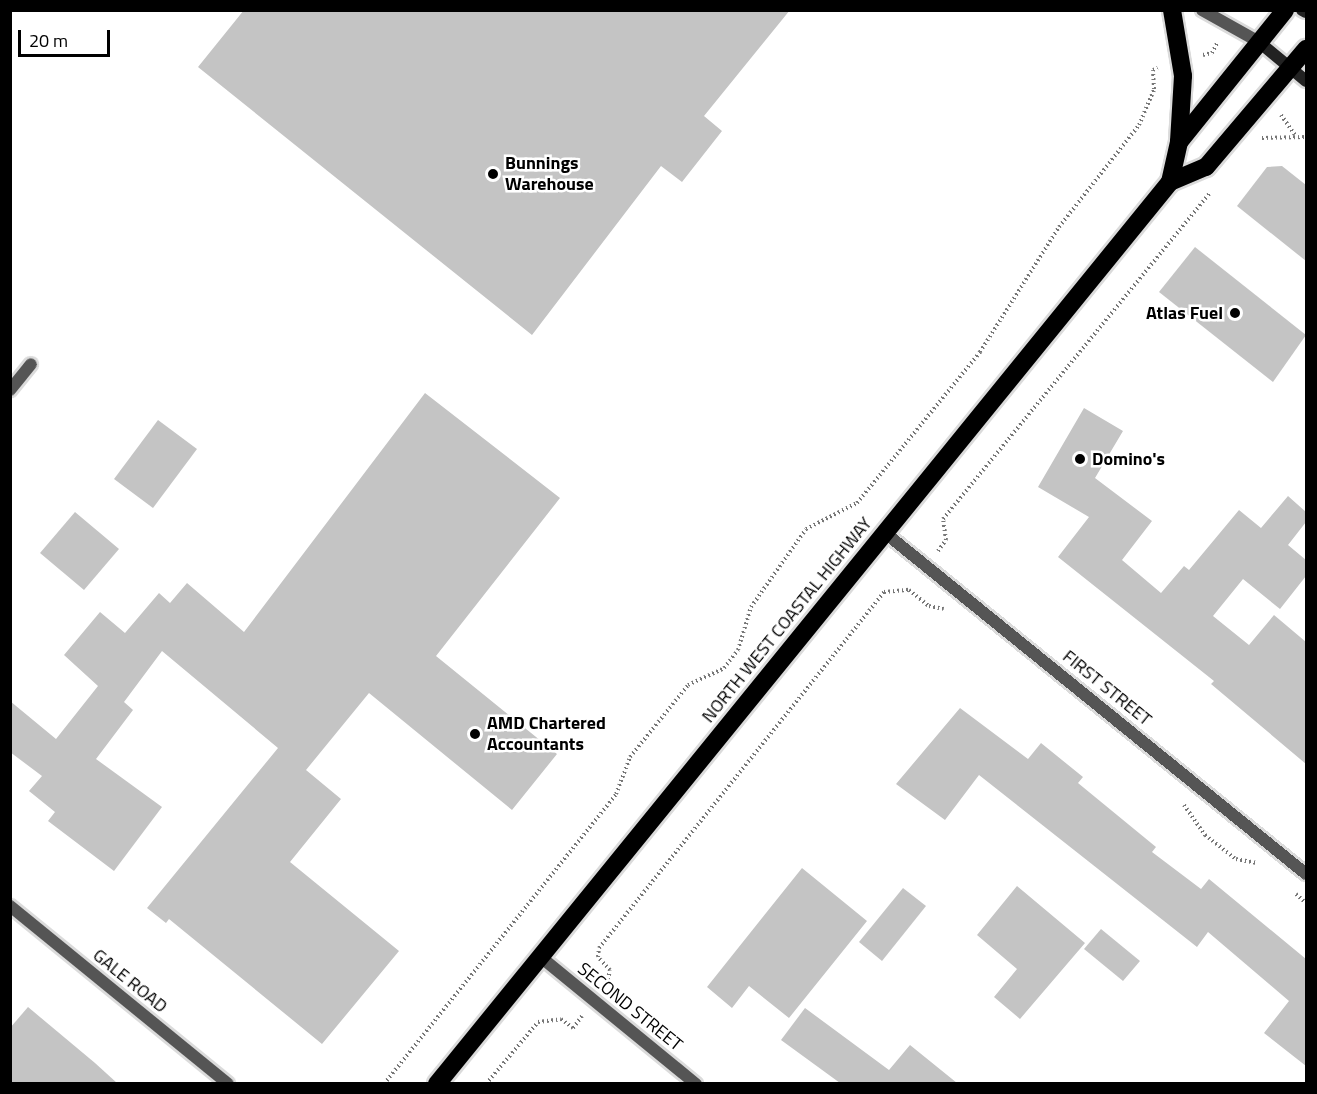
<!DOCTYPE html>
<html>
<head>
<meta charset="utf-8">
<style>
  body { margin:0 }
  #map { position:relative; width:1317px; height:1094px; overflow:hidden; background:#fff; font-family:"Titillium Web",sans-serif }
  div>[style] { position:absolute }
  .building>* { inset:0; background:#c4c4c4 }
  .path>* { height:4px; margin-top:-2px; transform-origin:0; background:repeating-linear-gradient(90deg,#777 0 1.5px,transparent 0 4.5px) }
  .roads { filter:drop-shadow(2px 0 #dbdbdb) drop-shadow(-2px 0 #dbdbdb) drop-shadow(0 2px #dbdbdb) drop-shadow(0 -2px #dbdbdb) }
  .street>* { height:12px; margin:-6px; padding:0 6px; transform-origin:6px; border-radius:6px; background:#555 }
  .secondary>* { height:12px; margin:-6px; padding:0 6px; transform-origin:6px; border-radius:6px; background:#222 }
  .highway>* { height:18px; margin:-9px; padding:0 9px; transform-origin:9px; border-radius:9px; background:#000 }
  .dots>* { width:16px; height:16px; translate:-50% -50%; box-sizing:border-box; border:3px solid #fff; border-radius:50% }
  span { translate:-50% -50%; white-space:nowrap; text-align:center; line-height:1.15; -webkit-text-stroke:5px #fff; paint-order:stroke }
  .poi-label { font-size:18px; color:#000; font-weight:700 }
  .left { translate:0 -50%; text-align:left }
  .right { translate:-100% -50%; text-align:right }
  .street-label { font-size:18px; color:#000 }
  .frame { position:absolute; inset:0; border:12px solid #000; pointer-events:none }
  .scale { position:absolute; left:18px; top:30px; width:92px; height:27px; box-sizing:border-box; border:3px solid #000; border-top:0; padding-left:8px; font-size:18px; line-height:21px; white-space:nowrap; color:#000; -webkit-text-stroke:4px #fff; paint-order:stroke }
</style>
</head>
<body>
<div id="map">
  <div class="building">
    <i style="clip-path:polygon(244px 10px,790px 10px,704px 116px,722px 131px,682px 182px,661px 166px,532px 335px,198px 67px)"></i>
    <i style="clip-path:polygon(1282px 166px,1306px 185px,1306px 261px,1237px 206px,1267px 167px)"></i>
    <i style="clip-path:polygon(1195px 247px,1306px 335px,1273px 382px,1159px 292px)"></i>
    <i style="clip-path:polygon(425px 393px,560px 498px,436px 656px,557px 754px,512px 810px,369px 693px,306px 770px,341px 799px,290px 862px,399px 951px,322px 1044px,169px 919px,166px 923px,147px 908px,278px 748px,162px 651px,124px 702px,133px 710px,96px 759px,162px 807px,114px 871px,48px 821px,55px 812px,29px 791px,42px 776px,10px 752px,10px 701px,56px 739px,98px 686px,64px 655px,100px 612px,125px 633px,159px 593px,170px 603px,187px 583px,244px 632px)"></i>
    <i style="clip-path:polygon(1084px 408px,1123px 431px,1095px 478px,1152px 521px,1122px 560px,1161px 593px,1184px 566px,1189px 570px,1239px 510px,1261px 528px,1288px 496px,1306px 512px,1306px 522px,1288px 545px,1306px 560px,1306px 576px,1280px 609px,1243px 579px,1213px 616px,1249px 645px,1274px 615px,1306px 642px,1306px 764px,1211px 684px,1214px 681px,1058px 557px,1089px 517px,1038px 487px)"></i>
    <i style="clip-path:polygon(158px 420px,197px 449px,153px 508px,114px 479px)"></i>
    <i style="clip-path:polygon(75px 512px,119px 549px,84px 590px,40px 553px)"></i>
    <i style="clip-path:polygon(960px 708px,1028px 759px,1041px 743px,1083px 777px,1078px 783px,1156px 847px,1152px 852px,1201px 889px,1209px 879px,1306px 959px,1306px 1066px,1264px 1033px,1289px 1001px,1208px 932px,1197px 947px,979px 775px,945px 820px,896px 784px)"></i>
    <i style="clip-path:polygon(802px 868px,867px 921px,789px 1018px,749px 986px,732px 1008px,707px 987px)"></i>
    <i style="clip-path:polygon(1017px 886px,1085px 943px,1020px 1019px,994px 997px,1017px 969px,977px 935px)"></i>
    <i style="clip-path:polygon(903px 888px,926px 906px,882px 961px,859px 942px)"></i>
    <i style="clip-path:polygon(1101px 929px,1140px 961px,1123px 981px,1084px 949px)"></i>
    <i style="clip-path:polygon(28px 1007px,95px 1063px,117px 1083px,10px 1083px,10px 1028px)"></i>
    <i style="clip-path:polygon(805px 1008px,889px 1070px,910px 1045px,957px 1083px,840px 1083px,781px 1040px)"></i>
  </div>
  <div class="path">
    <i style="left:1203px;top:55px;width:9px;rotate:-13deg"></i>
    <i style="left:1212px;top:53px;width:13px;rotate:-63deg"></i>
    <i style="left:1281px;top:115px;width:24px;rotate:55deg"></i>
    <i style="left:1262px;top:138px;width:44px;rotate:-1.3deg"></i>
    <i style="left:938px;top:551px;width:14px;rotate:-54deg"></i>
    <i style="left:946px;top:540px;width:21px;rotate:-98deg"></i>
    <i style="left:943px;top:519px;width:421px;rotate:-50.7deg"></i>
    <i style="left:1184px;top:805px;width:37px;rotate:55deg"></i>
    <i style="left:1205px;top:835px;width:39px;rotate:38deg"></i>
    <i style="left:1236px;top:859px;width:21px;rotate:11deg"></i>
    <i style="left:1296px;top:894px;width:13px;rotate:42deg"></i>
    <i style="left:607px;top:984px;width:14px;rotate:-78deg"></i>
    <i style="left:610px;top:970px;width:18px;rotate:-133deg"></i>
    <i style="left:598px;top:957px;width:9px;rotate:-84deg"></i>
    <i style="left:599px;top:948px;width:456px;rotate:-51.3deg"></i>
    <i style="left:884px;top:592px;width:25px;rotate:-5deg"></i>
    <i style="left:909px;top:590px;width:26px;rotate:39deg"></i>
    <i style="left:929px;top:606px;width:15px;rotate:11deg"></i>
    <i style="left:384px;top:1084px;width:371px;rotate:-51.3deg"></i>
    <i style="left:616px;top:794px;width:40px;rotate:-69deg"></i>
    <i style="left:630px;top:757px;width:92px;rotate:-51.1deg"></i>
    <i style="left:688px;top:685px;width:40px;rotate:-25deg"></i>
    <i style="left:724px;top:668px;width:23px;rotate:-52deg"></i>
    <i style="left:738px;top:650px;width:45px;rotate:-73.2deg"></i>
    <i style="left:751px;top:607px;width:95px;rotate:-54.8deg"></i>
    <i style="left:806px;top:529px;width:57px;rotate:-27deg"></i>
    <i style="left:857px;top:503px;width:195px;rotate:-50.8deg"></i>
    <i style="left:980px;top:352px;width:148px;rotate:-57.7deg"></i>
    <i style="left:1059px;top:227px;width:130px;rotate:-51.9deg"></i>
    <i style="left:1139px;top:125px;width:39px;rotate:-67deg"></i>
    <i style="left:1154px;top:89px;width:19px;rotate:-93deg"></i>
    <i style="left:1153px;top:70px;width:5px;rotate:-22deg"></i>
    <i style="left:486px;top:1084px;width:81px;rotate:-50deg"></i>
    <i style="left:538px;top:1022px;width:23px;rotate:-7deg"></i>
    <i style="left:561px;top:1019px;width:15px;rotate:37deg"></i>
    <i style="left:573px;top:1028px;width:15px;rotate:-53deg"></i>
  </div>
  <div class="roads">
    <div class="street">
      <i style="left:1202px;top:10px;width:65px;rotate:29.3deg"></i>
      <i style="left:10px;top:390px;width:33px;rotate:-51deg"></i>
      <i style="left:884px;top:532px;width:543px;rotate:39.02deg"></i>
      <i style="left:10px;top:906px;width:281px;rotate:39.2deg"></i>
      <i style="left:542px;top:958px;width:199px;rotate:39.3deg"></i>
    </div>
    <div class="secondary">
      <i style="left:1302px;top:10px;width:4px;rotate:27deg"></i>
      <i style="left:1259px;top:42px;width:61px;rotate:39.7deg"></i>
    </div>
    <div class="highway">
      <i style="left:1172px;top:10px;width:67px;rotate:80.5deg"></i>
      <i style="left:1183px;top:76px;width:66px;rotate:93.5deg"></i>
      <i style="left:1170px;top:182px;width:39px;rotate:-23deg"></i>
      <i style="left:1206px;top:167px;width:155px;rotate:-49.7deg"></i>
      <i style="left:437px;top:1084px;width:1162px;rotate:-50.9deg"></i>
      <i style="left:1170px;top:182px;width:41px;rotate:-77.3deg"></i>
      <i style="left:1179px;top:142px;width:169px;rotate:-51.2deg"></i>
    </div>
  </div>
  <div class="dots">
    <i style="left:493px;top:174px;background:#000"></i>
    <i style="left:1235px;top:313px;background:#000"></i>
    <i style="left:1080px;top:459px;background:#000"></i>
    <i style="left:475px;top:734px;background:#000"></i>
  </div>
  <div class="poi-label">
    <span class="left" style="left:505px;top:174px">Bunnings<br>Warehouse</span>
    <span class="right" style="left:1223px;top:313px">Atlas Fuel</span>
    <span class="left" style="left:1092px;top:459px">Domino's</span>
    <span class="left" style="left:487px;top:734px">AMD Chartered<br>Accountants</span>
  </div>
  <div class="street-label">
    <span style="left:787px;top:620px;rotate:-51deg">NORTH WEST COASTAL HIGHWAY</span>
    <span style="left:1107px;top:688px;rotate:39deg">FIRST STREET</span>
    <span style="left:130px;top:981px;rotate:39deg">GALE ROAD</span>
    <span style="left:630px;top:1007px;rotate:39deg">SECOND STREET</span>
  </div>
  <div class="frame"></div>
  <div class="scale">20 m</div>
</div>
</body>
</html>
